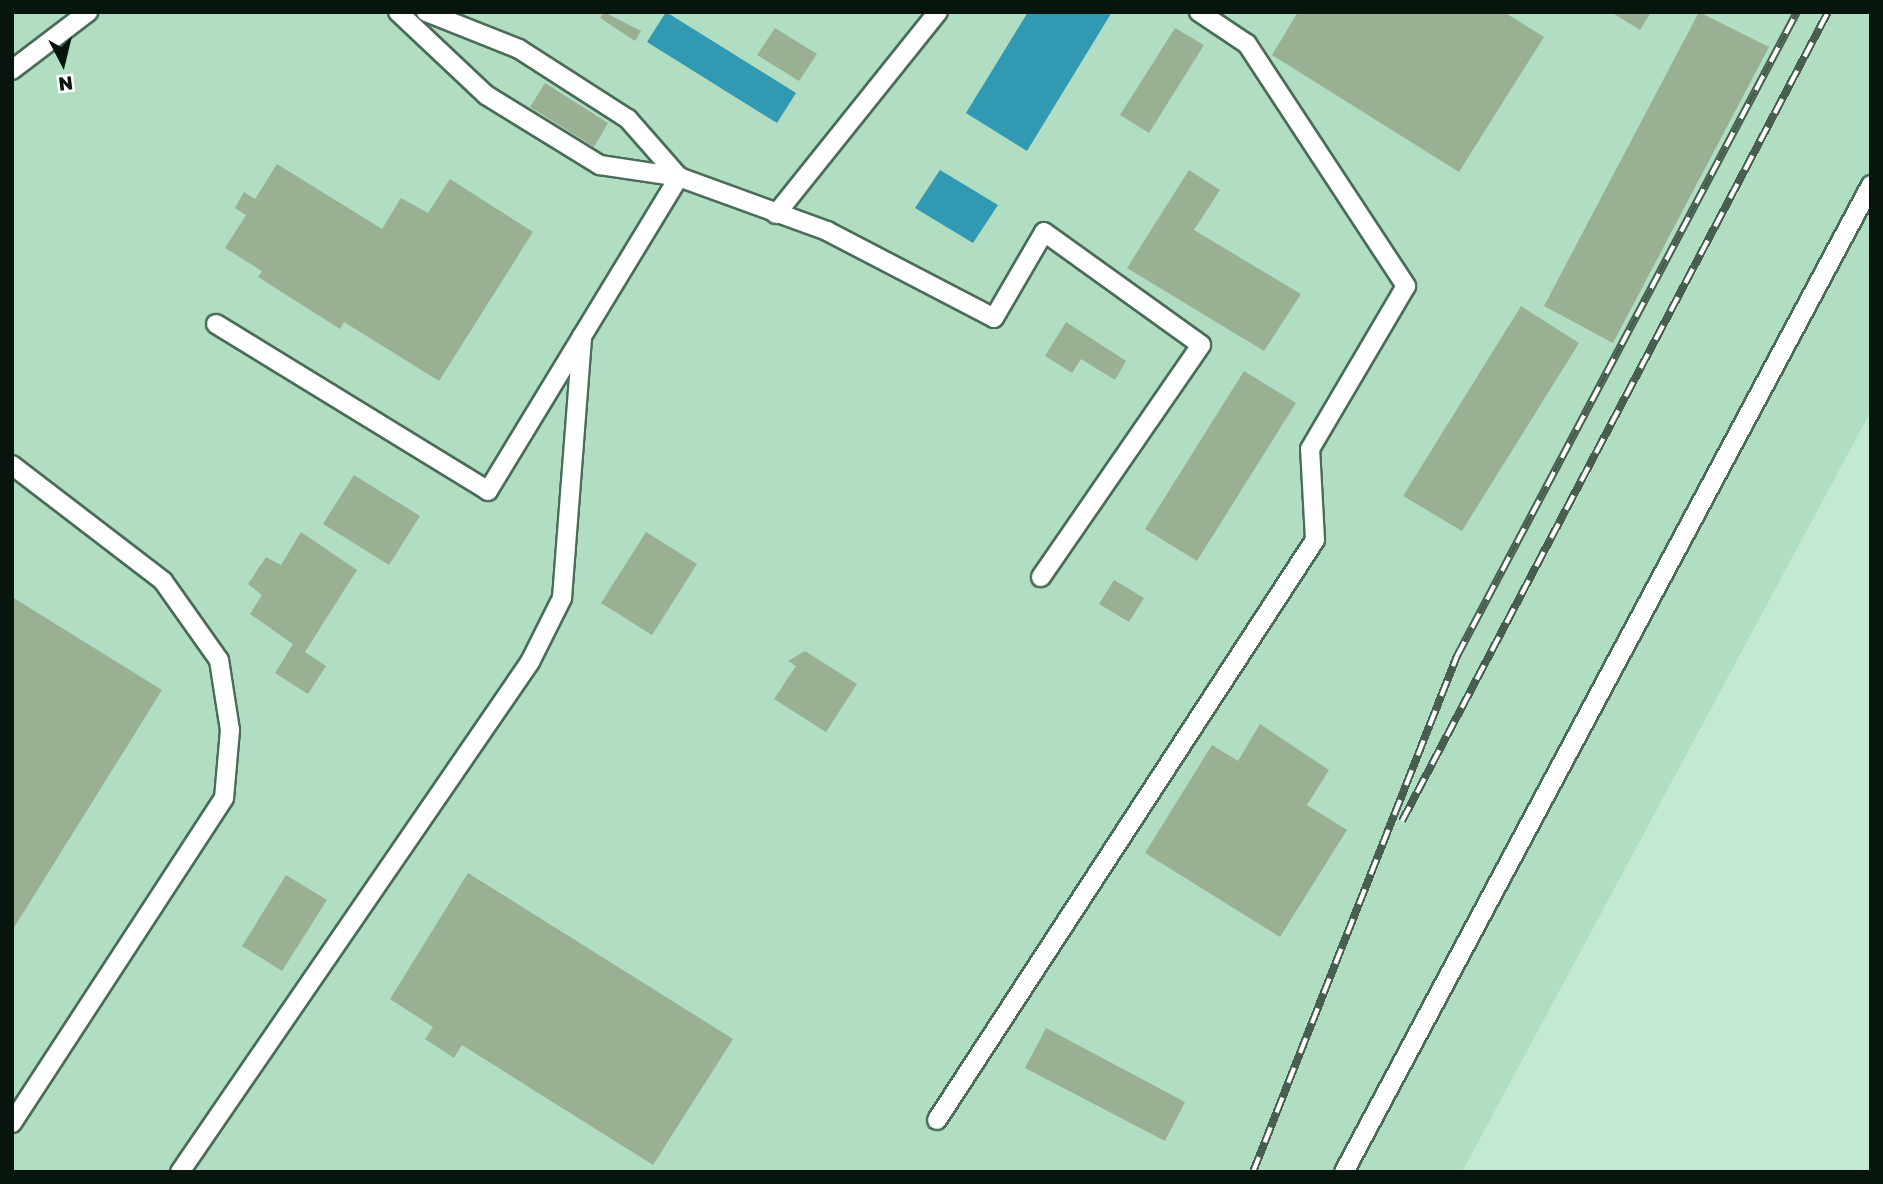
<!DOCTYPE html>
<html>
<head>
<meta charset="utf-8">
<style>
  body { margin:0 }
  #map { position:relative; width:1883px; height:1184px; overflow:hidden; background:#c3e9d2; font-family:"Golos Text",sans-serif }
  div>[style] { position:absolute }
  .built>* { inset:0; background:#b1dec3 }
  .water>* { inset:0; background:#3299b3 }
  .building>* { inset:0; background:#99b192 }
  .roads { filter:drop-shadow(2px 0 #4a6c58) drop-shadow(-2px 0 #4a6c58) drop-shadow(0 2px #4a6c58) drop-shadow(0 -2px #4a6c58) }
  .lane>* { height:18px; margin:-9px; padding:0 9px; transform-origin:9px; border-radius:9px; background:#fff }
  .rail>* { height:8px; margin-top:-4px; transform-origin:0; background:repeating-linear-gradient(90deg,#fff 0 16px,#485e51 0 32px); box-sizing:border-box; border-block:2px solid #485e51 }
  span { translate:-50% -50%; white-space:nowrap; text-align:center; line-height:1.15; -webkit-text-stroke:5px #fff; paint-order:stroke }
  .frame { position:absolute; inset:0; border:14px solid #07150d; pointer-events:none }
  .north { position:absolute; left:28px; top:28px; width:70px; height:70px; -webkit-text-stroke:5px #fff; paint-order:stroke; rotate:173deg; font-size:19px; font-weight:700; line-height:28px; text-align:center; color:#07150d }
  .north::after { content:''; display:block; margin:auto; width:24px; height:32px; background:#07150d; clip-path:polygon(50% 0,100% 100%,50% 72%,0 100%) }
</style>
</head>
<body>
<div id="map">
  <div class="built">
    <i style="clip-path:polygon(12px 12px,1871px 12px,1871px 411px,1462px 1172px,12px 1172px)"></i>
  </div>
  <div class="water">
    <i style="clip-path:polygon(666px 12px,796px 93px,777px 123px,647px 42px)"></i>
    <i style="clip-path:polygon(1028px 12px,1112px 12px,1027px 151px,966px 113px)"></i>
    <i style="clip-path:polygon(940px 170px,998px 205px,973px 243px,915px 208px)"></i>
  </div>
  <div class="building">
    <i style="clip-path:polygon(604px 12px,641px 31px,635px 41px,600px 18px)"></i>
    <i style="clip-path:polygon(1298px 12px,1504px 12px,1544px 37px,1459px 172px,1272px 55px)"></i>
    <i style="clip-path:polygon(1611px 12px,1651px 12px,1640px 30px)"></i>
    <i style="clip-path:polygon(1699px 12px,1769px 47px,1613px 343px,1544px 306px)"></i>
    <i style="clip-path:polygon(775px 28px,817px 54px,799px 81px,757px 55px)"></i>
    <i style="clip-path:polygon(1175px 28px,1204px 45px,1149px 133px,1120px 115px)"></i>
    <i style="clip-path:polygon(545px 83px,608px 123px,594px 147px,530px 107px)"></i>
    <i style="clip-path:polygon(277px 164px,382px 229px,401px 198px,428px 213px,450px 179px,533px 232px,439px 381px,344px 322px,340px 329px,258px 277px,262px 271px,225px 248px,246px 215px,235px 208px,244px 192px,255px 199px)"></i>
    <i style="clip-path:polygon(1189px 170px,1220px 190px,1194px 230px,1301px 294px,1264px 351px,1127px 268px)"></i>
    <i style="clip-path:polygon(1521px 306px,1579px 343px,1462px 531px,1403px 496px)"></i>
    <i style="clip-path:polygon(1066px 322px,1126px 361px,1115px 380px,1081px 359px,1072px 373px,1045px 356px)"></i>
    <i style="clip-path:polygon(1244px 371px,1296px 403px,1197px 561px,1145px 529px)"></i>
    <i style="clip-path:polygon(354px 475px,420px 516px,389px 565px,323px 524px)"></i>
    <i style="clip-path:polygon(301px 532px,357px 570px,305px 652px,326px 666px,308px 694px,275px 673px,293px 644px,250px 614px,262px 595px,248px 584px,266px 557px,281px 565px)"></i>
    <i style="clip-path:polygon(646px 532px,697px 564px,652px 635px,601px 603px)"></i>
    <i style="clip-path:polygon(1114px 580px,1144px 598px,1129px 622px,1099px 604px)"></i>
    <i style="clip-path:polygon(12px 597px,162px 690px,12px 931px)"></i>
    <i style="clip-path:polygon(805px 651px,857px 684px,826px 732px,774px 699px,796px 666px,788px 661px)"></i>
    <i style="clip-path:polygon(1260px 724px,1329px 770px,1307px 805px,1347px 830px,1280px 937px,1145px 853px,1212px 745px,1238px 761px)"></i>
    <i style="clip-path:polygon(468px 873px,733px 1039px,653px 1165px,462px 1045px,454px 1058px,425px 1039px,433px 1027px,390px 999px)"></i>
    <i style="clip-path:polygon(286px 875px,327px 900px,282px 971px,242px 946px)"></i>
    <i style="clip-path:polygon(1046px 1028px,1185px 1102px,1165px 1141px,1025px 1068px)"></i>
  </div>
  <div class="roads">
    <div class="lane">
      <i style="left:398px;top:12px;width:121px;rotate:43.3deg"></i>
      <i style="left:486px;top:95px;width:134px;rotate:31.6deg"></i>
      <i style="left:600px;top:165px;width:80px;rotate:8.6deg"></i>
      <i style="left:679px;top:177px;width:158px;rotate:20deg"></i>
      <i style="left:827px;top:231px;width:188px;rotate:27.5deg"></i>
      <i style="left:994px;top:318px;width:99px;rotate:-59.8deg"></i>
      <i style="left:1044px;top:232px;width:193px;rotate:35.7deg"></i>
      <i style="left:1201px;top:345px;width:282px;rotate:124.6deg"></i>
      <i style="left:426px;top:12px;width:100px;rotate:21.7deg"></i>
      <i style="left:519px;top:49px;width:130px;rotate:32.7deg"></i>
      <i style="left:628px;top:119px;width:77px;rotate:48.7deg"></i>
      <i style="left:12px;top:70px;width:96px;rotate:-37.3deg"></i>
      <i style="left:776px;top:214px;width:259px;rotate:-51.3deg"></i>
      <i style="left:216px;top:324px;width:319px;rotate:31.5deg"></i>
      <i style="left:488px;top:491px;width:368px;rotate:-58.7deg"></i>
      <i style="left:12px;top:465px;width:190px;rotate:37.5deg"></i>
      <i style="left:163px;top:581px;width:97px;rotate:54.7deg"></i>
      <i style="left:219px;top:660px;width:71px;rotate:81.1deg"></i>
      <i style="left:230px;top:730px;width:68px;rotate:95deg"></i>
      <i style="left:224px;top:798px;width:388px;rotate:123.1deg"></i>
      <i style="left:937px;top:1120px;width:692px;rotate:-56.91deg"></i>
      <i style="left:1315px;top:540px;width:91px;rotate:-93.1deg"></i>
      <i style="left:1310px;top:449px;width:189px;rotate:-59.5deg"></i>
      <i style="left:1406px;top:286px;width:290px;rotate:-123.3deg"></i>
      <i style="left:1247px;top:44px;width:58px;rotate:-146.3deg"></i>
      <i style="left:180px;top:1172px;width:619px;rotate:-55.54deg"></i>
      <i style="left:530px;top:662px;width:72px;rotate:-63.4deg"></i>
      <i style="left:562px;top:598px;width:263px;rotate:-85.6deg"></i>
      <i style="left:1344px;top:1172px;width:1119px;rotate:-61.9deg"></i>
    </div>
  </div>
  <div class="rail">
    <i style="left:1402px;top:821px;width:914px;rotate:-62.23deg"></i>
    <i style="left:1253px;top:1172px;width:555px;rotate:-68.43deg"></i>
    <i style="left:1457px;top:656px;width:728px;rotate:-62.17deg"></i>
  </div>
  <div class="frame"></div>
  <div class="north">N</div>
</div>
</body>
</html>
